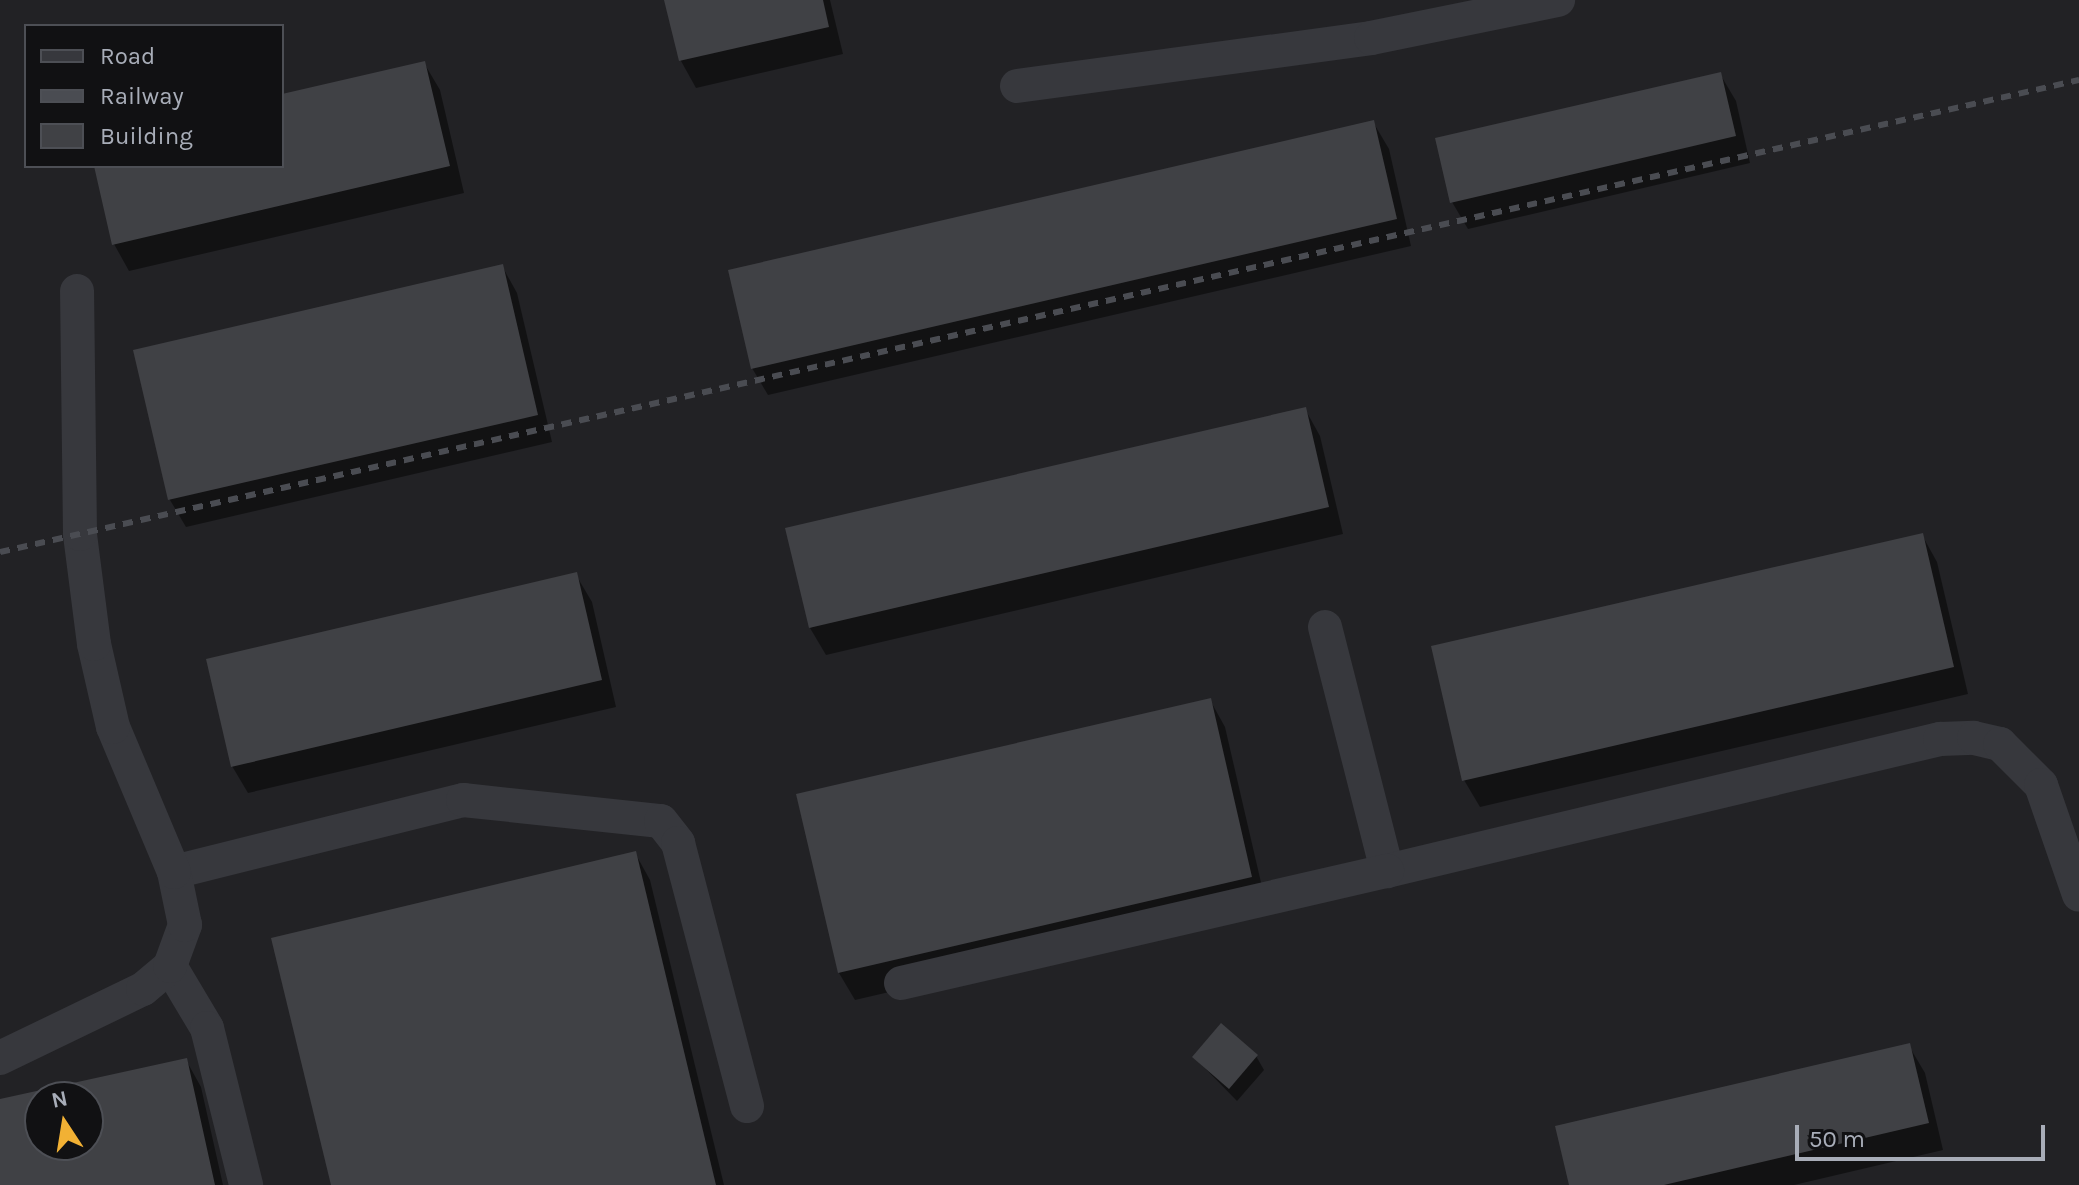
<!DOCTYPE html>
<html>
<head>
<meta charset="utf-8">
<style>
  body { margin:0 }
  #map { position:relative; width:2079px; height:1185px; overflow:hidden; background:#161618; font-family:Karla,sans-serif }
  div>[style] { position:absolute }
  .built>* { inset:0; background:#222225 }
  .shadow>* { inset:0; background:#0007 }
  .building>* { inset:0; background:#404145 }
  .minor>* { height:34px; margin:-17px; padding:0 17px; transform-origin:17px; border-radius:17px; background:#37383d }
  .rail>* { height:6px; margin-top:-3px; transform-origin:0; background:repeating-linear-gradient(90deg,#4a4c52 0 10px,transparent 0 18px) }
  span { translate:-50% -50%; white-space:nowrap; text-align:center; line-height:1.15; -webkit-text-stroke:6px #111113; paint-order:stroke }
  .legend { position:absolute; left:24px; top:24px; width:260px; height:144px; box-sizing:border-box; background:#111113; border:2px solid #4d4f55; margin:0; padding:10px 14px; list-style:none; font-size:24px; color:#a8adb8 }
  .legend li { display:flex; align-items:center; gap:16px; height:40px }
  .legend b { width:40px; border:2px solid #4d4f55 }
  .north { position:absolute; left:24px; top:1081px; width:80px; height:80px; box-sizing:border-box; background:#111113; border:2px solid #4d4f55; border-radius:50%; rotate:348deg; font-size:22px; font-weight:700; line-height:32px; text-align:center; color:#a8adb8 }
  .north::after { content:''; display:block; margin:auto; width:28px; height:36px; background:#f2b134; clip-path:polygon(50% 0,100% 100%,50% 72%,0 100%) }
  .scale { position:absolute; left:1795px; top:1125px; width:250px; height:36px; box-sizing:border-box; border:4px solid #a8adb8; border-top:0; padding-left:10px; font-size:24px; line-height:28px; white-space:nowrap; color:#a8adb8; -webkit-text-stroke:6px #111113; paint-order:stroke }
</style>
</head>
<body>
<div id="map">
  <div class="built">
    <i style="clip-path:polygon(evenodd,0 0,2079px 0,2079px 1185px,0 1185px,0 0,26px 26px,282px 26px,282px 166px,26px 166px,26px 26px,0 0,40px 1097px,88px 1097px,88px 1145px,40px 1145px,40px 1097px)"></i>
  </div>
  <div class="shadow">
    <i style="clip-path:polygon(666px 0,830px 0,843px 54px,696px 88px,681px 61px)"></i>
    <i style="clip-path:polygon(424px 63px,440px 90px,464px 193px,129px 271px,114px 244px,96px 166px,282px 166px,282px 96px)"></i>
    <i style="clip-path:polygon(1720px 74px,1736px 101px,1750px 163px,1468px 229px,1452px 202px)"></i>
    <i style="clip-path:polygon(1373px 122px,1389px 149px,1411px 246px,768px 395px,752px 368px)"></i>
    <i style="clip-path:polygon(502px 266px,517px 293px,552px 442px,186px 527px,170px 500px,136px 351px)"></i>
    <i style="clip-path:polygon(1305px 409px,1320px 436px,1343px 534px,826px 655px,810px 628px)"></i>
    <i style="clip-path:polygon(1922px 535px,1937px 562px,1968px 694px,1480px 807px,1464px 780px)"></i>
    <i style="clip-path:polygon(576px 575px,592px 602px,616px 707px,248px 793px,232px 766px)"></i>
    <i style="clip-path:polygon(1210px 700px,1225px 727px,1266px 904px,855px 1000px,839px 973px)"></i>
    <i style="clip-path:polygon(635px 853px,650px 880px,724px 1185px,333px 1185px)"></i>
    <i style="clip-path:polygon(1909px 1046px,1925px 1073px,1943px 1150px,1794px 1185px,1571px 1185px)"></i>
    <i style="clip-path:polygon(1256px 1056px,1264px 1070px,1237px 1101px,1194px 1057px)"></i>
    <i style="clip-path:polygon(evenodd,186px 1060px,201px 1087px,223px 1185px,0 1185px,0 1101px,186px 1060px,40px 1097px,88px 1097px,88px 1145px,40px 1145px,40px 1097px)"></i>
  </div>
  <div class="building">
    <i style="clip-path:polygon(664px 0,823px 0,829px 27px,679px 61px)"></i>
    <i style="clip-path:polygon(425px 61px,450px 166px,112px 245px,94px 166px,282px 166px,282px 94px)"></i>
    <i style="clip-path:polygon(1721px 72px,1736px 136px,1450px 203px,1435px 138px)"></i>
    <i style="clip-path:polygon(1374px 120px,1397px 219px,751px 369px,728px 270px)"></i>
    <i style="clip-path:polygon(503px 264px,538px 415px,168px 500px,133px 350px)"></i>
    <i style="clip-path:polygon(1306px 407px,1329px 507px,809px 628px,785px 528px)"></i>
    <i style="clip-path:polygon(1923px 533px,1954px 667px,1462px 781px,1431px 646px)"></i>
    <i style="clip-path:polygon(577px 572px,602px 680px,231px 767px,206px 659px)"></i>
    <i style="clip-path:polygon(1211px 698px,1252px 877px,838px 973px,796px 794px)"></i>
    <i style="clip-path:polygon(636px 851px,716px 1185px,331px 1185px,271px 938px)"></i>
    <i style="clip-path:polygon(1221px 1023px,1258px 1055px,1229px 1089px,1192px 1057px)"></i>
    <i style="clip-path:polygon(1910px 1043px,1929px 1123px,1664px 1185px,1569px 1185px,1555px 1126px)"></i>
    <i style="clip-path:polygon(evenodd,187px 1058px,215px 1185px,0 1185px,0 1099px,187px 1058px,40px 1097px,88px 1097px,88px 1145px,40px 1145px,40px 1097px)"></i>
  </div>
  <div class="minor">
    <i style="left:1017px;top:86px;width:357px;rotate:-7.7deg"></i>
    <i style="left:1371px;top:38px;width:191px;rotate:-11.5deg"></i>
    <i style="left:1325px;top:627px;width:252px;rotate:75.7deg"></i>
    <i style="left:1387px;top:871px;width:569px;rotate:-13.43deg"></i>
    <i style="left:1940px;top:739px;width:34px;rotate:-2deg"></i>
    <i style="left:1974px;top:738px;width:27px;rotate:13deg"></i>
    <i style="left:2000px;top:744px;width:58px;rotate:45deg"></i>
    <i style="left:2041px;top:785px;width:116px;rotate:70.9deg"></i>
    <i style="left:174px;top:872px;width:298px;rotate:-14deg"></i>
    <i style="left:463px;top:800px;width:199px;rotate:6.1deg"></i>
    <i style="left:661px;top:821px;width:28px;rotate:52deg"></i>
    <i style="left:678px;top:843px;width:272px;rotate:75.3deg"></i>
    <i style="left:170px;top:966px;width:72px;rotate:59.2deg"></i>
    <i style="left:207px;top:1028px;width:162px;rotate:76deg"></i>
    <i style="left:901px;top:983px;width:499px;rotate:-13deg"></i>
    <i style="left:0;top:1058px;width:159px;rotate:-25.8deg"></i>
    <i style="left:143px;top:989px;width:35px;rotate:-40deg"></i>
    <i style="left:170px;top:966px;width:44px;rotate:-69.9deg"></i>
    <i style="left:185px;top:925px;width:54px;rotate:-101.7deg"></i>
    <i style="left:174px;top:872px;width:157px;rotate:-112.8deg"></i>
    <i style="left:113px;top:727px;width:85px;rotate:-102.9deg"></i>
    <i style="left:94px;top:644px;width:111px;rotate:-97.3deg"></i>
    <i style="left:80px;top:534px;width:243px;rotate:-90.7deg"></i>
  </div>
  <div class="rail">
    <i style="left:0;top:552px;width:2132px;rotate:-12.79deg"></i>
  </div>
  <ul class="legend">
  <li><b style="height:10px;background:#37383d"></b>Road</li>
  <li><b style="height:10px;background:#4a4c52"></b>Railway</li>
  <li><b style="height:22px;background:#404145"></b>Building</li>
  </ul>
  <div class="north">N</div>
  <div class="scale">50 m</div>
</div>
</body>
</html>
